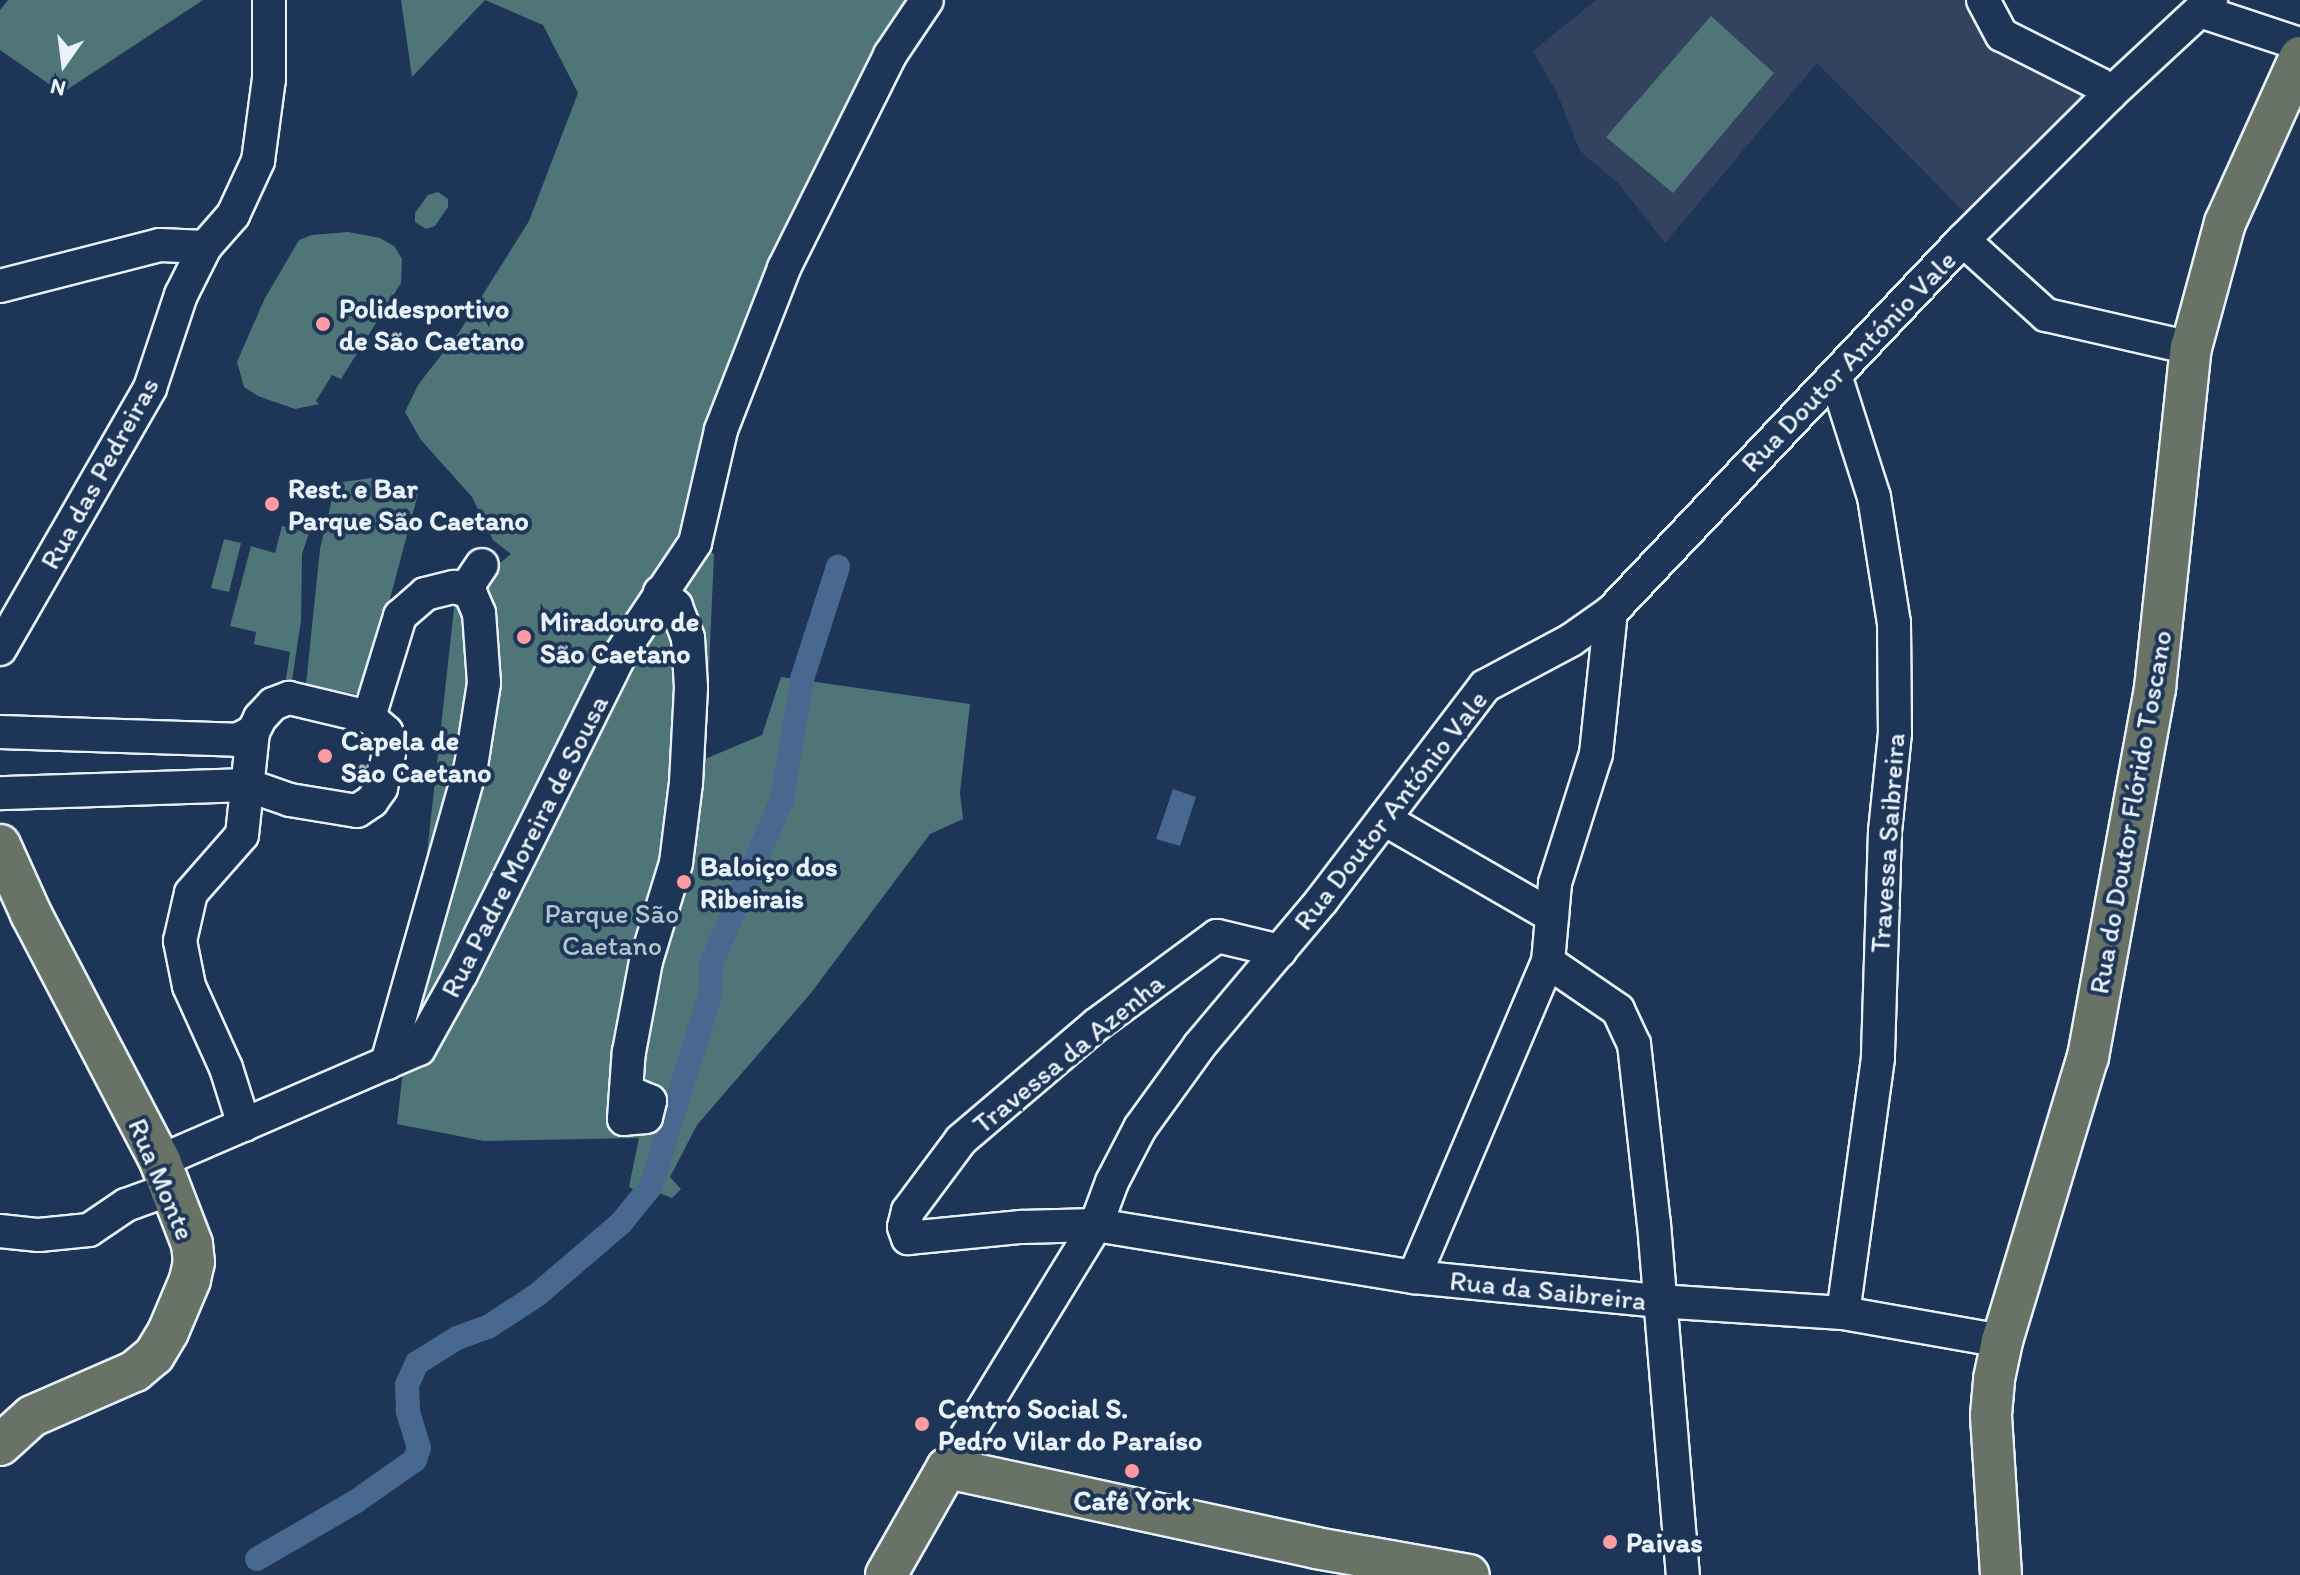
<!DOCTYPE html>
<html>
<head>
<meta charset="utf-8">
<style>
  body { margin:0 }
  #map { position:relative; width:2300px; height:1575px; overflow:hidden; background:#1d3557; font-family:Itim,sans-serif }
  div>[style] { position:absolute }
  .built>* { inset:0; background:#32425f }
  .green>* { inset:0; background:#4f7578 }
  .water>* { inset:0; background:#49688f }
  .canal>* { height:24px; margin:-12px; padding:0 12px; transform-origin:12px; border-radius:12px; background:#49688f }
  .roads { filter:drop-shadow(2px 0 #e8f1f8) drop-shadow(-2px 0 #e8f1f8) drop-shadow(0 2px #e8f1f8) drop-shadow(0 -2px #e8f1f8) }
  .minor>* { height:32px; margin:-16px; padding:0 16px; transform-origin:16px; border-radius:16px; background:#1d3557 }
  .major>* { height:40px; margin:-20px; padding:0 20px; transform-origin:20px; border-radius:20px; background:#687266 }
  .dots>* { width:22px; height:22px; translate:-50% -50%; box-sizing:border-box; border:4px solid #1d3557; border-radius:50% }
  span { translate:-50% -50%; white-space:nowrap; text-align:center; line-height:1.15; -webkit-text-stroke:8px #1d3557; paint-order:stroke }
  .poi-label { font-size:28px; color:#e8f1f8; font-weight:700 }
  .left { translate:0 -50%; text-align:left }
  .street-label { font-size:28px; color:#e8f1f8 }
  .park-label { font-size:28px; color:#b2c6cb }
  .north { position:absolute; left:24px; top:24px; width:80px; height:80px; -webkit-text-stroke:6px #1d3557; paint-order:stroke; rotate:194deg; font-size:22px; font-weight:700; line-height:32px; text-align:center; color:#e8f1f8 }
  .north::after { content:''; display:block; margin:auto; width:28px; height:36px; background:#e8f1f8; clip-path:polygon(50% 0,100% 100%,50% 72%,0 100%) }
</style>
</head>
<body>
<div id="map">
  <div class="built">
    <i style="clip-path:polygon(1596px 0,1970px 0,2090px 97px,1971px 219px,1817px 63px,1665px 243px,1619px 184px,1580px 151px,1557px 93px,1533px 51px)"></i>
  </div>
  <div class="green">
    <i style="clip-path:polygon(8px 0,203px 0,62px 93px,0 50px,0 10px)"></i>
    <i style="clip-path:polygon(401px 0,927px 0,784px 268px,689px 542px,714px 554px,705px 759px,762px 735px,781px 677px,970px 704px,960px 793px,963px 819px,930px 834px,811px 993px,697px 1125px,670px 1177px,681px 1189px,672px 1198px,659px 1193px,652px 1199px,629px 1187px,639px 1138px,484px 1141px,397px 1124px,455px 600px,511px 554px,493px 540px,472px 497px,421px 440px,405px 412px,418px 385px,460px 331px,529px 221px,578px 93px,543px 25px,485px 0,412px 77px)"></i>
    <i style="clip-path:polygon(1711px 16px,1774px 73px,1673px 193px,1606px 137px)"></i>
    <i style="clip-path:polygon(438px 192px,448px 199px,448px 207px,435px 226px,426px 229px,415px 222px,415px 213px,428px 195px)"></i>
    <i style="clip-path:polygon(348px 232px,380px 238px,394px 246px,402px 259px,401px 283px,341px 379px,332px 375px,316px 401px,319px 404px,295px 409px,258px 396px,244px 387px,237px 362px,264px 300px,299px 240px,312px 235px)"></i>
    <i style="clip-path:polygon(378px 477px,418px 494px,364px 696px,306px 684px,320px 549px,336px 483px)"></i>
    <i style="clip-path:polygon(282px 526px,309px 533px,302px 554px,301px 621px,292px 680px,286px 679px,290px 652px,254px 644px,256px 632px,230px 626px,251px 546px,275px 553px)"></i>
    <i style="clip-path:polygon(224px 539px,241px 543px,229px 592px,211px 588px)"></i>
  </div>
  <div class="water">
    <i style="clip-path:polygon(1173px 789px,1196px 797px,1180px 846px,1156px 839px)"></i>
  </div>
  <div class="canal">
    <i style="left:257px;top:1559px;width:113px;rotate:-30.2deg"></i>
    <i style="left:355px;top:1502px;width:73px;rotate:-35deg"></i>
    <i style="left:415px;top:1460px;width:13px;rotate:-72deg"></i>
    <i style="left:419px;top:1448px;width:39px;rotate:-107deg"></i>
    <i style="left:408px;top:1411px;width:26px;rotate:-92deg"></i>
    <i style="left:407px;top:1385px;width:24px;rotate:-66deg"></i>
    <i style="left:417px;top:1363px;width:47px;rotate:-32deg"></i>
    <i style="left:457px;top:1338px;width:33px;rotate:-20deg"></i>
    <i style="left:488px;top:1327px;width:59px;rotate:-33.1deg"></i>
    <i style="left:537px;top:1295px;width:111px;rotate:-40.6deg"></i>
    <i style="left:621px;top:1223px;width:48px;rotate:-51deg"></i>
    <i style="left:651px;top:1186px;width:200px;rotate:-72.8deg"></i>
    <i style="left:710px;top:995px;width:31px;rotate:-88deg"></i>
    <i style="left:711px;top:964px;width:180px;rotate:-66.7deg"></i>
    <i style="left:782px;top:799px;width:122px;rotate:-80.5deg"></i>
    <i style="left:802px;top:679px;width:118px;rotate:-72.2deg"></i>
  </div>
  <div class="roads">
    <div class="minor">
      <i style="left:1983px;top:0;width:40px;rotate:62deg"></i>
      <i style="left:2002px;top:35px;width:109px;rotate:26.8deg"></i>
      <i style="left:2099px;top:84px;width:15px;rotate:42deg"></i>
      <i style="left:2200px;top:11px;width:105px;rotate:18.3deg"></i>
      <i style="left:1963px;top:240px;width:112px;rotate:42.1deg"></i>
      <i style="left:2046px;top:315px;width:149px;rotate:12.8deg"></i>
      <i style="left:0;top:286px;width:165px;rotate:-14.4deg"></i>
      <i style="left:160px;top:245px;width:45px;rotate:2.5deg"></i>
      <i style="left:1836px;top:378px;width:125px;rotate:72.3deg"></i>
      <i style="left:1874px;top:497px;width:128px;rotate:81deg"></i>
      <i style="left:1894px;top:623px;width:110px;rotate:89.5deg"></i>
      <i style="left:1895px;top:733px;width:99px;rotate:95.8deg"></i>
      <i style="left:1885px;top:831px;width:227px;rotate:91.8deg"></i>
      <i style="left:1878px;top:1058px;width:257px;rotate:97.8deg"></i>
      <i style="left:465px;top:590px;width:30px;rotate:-56deg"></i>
      <i style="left:0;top:649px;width:301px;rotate:-60.1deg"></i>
      <i style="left:150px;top:388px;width:98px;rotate:-71.6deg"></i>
      <i style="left:181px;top:295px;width:54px;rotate:-63.4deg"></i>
      <i style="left:205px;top:247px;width:43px;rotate:-48.8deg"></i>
      <i style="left:233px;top:215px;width:60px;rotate:-65.2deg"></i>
      <i style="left:258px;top:161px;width:83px;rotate:-82.4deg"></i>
      <i style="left:269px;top:79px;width:79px;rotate:-90deg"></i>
      <i style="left:369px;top:717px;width:106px;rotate:-72.9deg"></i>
      <i style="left:400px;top:616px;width:33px;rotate:-41deg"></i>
      <i style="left:425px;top:594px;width:30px;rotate:-14deg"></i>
      <i style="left:454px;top:587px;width:17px;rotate:17deg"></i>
      <i style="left:470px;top:592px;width:23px;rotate:67deg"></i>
      <i style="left:479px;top:613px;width:70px;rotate:85.9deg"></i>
      <i style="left:484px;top:683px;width:84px;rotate:98.9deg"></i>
      <i style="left:471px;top:766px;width:309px;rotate:105.8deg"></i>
      <i style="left:0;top:732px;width:237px;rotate:1.9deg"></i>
      <i style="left:237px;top:740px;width:18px;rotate:-27deg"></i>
      <i style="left:253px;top:732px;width:16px;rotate:-63deg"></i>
      <i style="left:260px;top:718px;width:19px;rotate:-47deg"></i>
      <i style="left:273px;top:704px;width:17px;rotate:-21deg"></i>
      <i style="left:289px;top:698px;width:82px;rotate:13.4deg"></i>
      <i style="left:369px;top:717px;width:23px;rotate:41deg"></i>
      <i style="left:386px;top:732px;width:21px;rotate:82deg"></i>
      <i style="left:389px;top:753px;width:36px;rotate:103deg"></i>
      <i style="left:381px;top:788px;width:16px;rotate:125deg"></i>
      <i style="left:372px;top:801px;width:18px;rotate:146deg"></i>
      <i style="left:357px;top:811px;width:68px;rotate:-170.7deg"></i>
      <i style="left:290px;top:800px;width:46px;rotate:-160.8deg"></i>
      <i style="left:247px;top:785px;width:247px;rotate:178.1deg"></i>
      <i style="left:1384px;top:819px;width:194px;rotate:30deg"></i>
      <i style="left:1280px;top:951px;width:65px;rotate:-166.6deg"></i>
      <i style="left:1217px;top:936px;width:150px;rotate:143.7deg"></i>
      <i style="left:1096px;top:1025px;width:177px;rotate:139.6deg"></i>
      <i style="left:961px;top:1140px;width:89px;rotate:126.7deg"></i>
      <i style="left:908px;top:1211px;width:16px;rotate:104deg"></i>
      <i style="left:904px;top:1227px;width:12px;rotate:70deg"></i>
      <i style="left:908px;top:1238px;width:114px;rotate:-5.6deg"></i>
      <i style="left:1021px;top:1227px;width:75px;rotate:-1.5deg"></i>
      <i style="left:1096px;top:1225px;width:322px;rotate:9.3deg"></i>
      <i style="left:1414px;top:1277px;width:245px;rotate:5.6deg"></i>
      <i style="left:1658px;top:1301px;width:185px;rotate:3.7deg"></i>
      <i style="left:1843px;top:1313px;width:161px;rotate:10deg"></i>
      <i style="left:1548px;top:962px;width:85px;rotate:34.4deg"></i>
      <i style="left:1618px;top:1010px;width:38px;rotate:65deg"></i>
      <i style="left:1634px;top:1044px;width:181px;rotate:83.7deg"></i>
      <i style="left:1654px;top:1224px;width:352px;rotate:85.3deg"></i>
      <i style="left:626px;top:1091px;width:26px;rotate:23deg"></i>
      <i style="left:650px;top:1101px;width:16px;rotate:104deg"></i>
      <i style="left:646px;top:1117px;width:22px;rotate:175deg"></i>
      <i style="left:624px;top:1119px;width:28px;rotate:-86deg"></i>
      <i style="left:626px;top:1091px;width:39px;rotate:-86deg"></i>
      <i style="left:629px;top:1052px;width:93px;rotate:-79.4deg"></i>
      <i style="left:646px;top:961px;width:102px;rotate:-73deg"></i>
      <i style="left:676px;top:863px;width:81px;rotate:-82.9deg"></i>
      <i style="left:686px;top:783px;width:96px;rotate:-87deg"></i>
      <i style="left:691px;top:687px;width:49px;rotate:-93.5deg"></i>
      <i style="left:688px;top:638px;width:34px;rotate:-111deg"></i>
      <i style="left:676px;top:606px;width:21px;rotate:-141deg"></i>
      <i style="left:244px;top:1125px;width:60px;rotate:-107.5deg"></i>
      <i style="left:226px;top:1068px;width:90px;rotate:-114.3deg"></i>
      <i style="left:189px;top:986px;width:46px;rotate:-101.3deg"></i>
      <i style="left:180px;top:941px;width:49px;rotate:-77.1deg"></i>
      <i style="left:191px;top:893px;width:77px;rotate:-48.7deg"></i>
      <i style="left:242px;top:835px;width:104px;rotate:-83.9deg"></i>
      <i style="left:160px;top:1161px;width:282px;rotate:-23.4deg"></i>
      <i style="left:419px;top:1049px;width:86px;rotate:-60.8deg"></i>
      <i style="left:461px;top:974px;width:356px;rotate:-63.5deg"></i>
      <i style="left:620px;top:655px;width:135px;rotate:-56.2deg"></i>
      <i style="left:695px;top:543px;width:116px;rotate:-77deg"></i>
      <i style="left:721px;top:430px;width:174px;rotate:-68.7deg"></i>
      <i style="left:784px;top:268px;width:238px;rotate:-63.5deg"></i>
      <i style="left:890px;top:55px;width:66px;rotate:-56.1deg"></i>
      <i style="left:0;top:1231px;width:39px;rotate:6deg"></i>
      <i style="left:39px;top:1235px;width:50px;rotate:-5.7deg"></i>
      <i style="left:89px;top:1230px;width:45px;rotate:-34deg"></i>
      <i style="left:126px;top:1205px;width:47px;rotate:-20deg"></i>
      <i style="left:1414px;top:1277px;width:342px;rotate:-67deg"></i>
      <i style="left:1548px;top:962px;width:79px;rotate:-84.9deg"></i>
      <i style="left:1555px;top:883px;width:135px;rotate:-72.4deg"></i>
      <i style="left:1596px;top:754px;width:143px;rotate:-84deg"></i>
      <i style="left:947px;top:1468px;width:285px;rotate:-58.5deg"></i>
      <i style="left:1096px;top:1225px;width:46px;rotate:-69.6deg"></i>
      <i style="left:1112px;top:1182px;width:61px;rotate:-62.6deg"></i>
      <i style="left:1140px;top:1128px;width:102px;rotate:-54.1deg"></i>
      <i style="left:1200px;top:1045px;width:189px;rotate:-49.9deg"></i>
      <i style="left:1322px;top:900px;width:269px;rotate:-52.7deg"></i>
      <i style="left:1485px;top:686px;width:98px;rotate:-28.1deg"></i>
      <i style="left:1571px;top:640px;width:49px;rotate:-35deg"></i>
      <i style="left:1611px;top:612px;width:512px;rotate:-46.58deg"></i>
      <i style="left:1963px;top:240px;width:207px;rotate:-44.8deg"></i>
      <i style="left:2110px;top:94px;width:138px;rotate:-42.9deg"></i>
    </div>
    <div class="major">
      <i style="left:0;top:845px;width:76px;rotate:65.8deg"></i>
      <i style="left:31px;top:914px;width:279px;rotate:62.4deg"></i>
      <i style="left:160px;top:1161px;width:89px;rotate:68.9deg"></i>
      <i style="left:192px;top:1244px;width:18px;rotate:84deg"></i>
      <i style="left:194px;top:1262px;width:18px;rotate:103deg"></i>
      <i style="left:190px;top:1280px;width:56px;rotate:112.9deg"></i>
      <i style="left:168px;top:1332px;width:27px;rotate:121deg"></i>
      <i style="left:154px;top:1355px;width:25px;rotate:140deg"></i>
      <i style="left:135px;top:1371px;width:112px;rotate:156.4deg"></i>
      <i style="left:32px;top:1416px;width:43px;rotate:137.8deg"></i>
      <i style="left:886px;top:1575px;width:123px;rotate:-60.3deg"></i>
      <i style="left:947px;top:1468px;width:378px;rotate:12.2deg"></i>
      <i style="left:1316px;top:1548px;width:155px;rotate:10deg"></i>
      <i style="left:2001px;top:1575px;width:160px;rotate:-93.6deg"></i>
      <i style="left:1991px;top:1415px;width:36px;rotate:-85deg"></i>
      <i style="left:1994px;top:1379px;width:39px;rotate:-78deg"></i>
      <i style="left:2002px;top:1341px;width:297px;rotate:-73.2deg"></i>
      <i style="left:2088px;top:1057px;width:375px;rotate:-79.7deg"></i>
      <i style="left:2155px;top:688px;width:342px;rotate:-84deg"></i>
      <i style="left:2191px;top:348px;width:130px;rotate:-74.8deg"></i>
      <i style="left:2225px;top:223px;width:182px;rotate:-65.7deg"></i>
    </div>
  </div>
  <div class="dots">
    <i style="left:323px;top:324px;background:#ff9aa2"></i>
    <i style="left:272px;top:504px;background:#ff9aa2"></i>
    <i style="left:524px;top:637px;background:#ff9aa2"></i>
    <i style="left:325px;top:756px;background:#ff9aa2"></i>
    <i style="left:684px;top:882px;background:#ff9aa2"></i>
    <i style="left:922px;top:1424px;background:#ff9aa2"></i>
    <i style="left:1132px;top:1471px;background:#ff9aa2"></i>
    <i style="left:1610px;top:1542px;background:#ff9aa2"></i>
  </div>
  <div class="poi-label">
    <span class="left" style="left:339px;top:324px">Polidesportivo<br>de São Caetano</span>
    <span class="left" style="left:288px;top:504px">Rest. e Bar<br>Parque São Caetano</span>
    <span class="left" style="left:540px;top:637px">Miradouro de<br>São Caetano</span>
    <span class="left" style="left:341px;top:756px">Capela de<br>São Caetano</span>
    <span class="left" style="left:700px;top:882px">Baloiço dos<br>Ribeirais</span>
    <span class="left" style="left:938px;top:1424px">Centro Social S.<br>Pedro Vilar do Paraíso</span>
    <span style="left:1132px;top:1500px">Café York</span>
    <span class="left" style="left:1626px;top:1542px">Paivas</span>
  </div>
  <div class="street-label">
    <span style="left:1848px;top:361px;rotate:-46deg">Rua Doutor António Vale</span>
    <span style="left:99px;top:473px;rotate:-61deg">Rua das Pedreiras</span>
    <span style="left:1390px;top:810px;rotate:-52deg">Rua Doutor António Vale</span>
    <span style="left:2130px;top:812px;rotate:-80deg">Rua do Doutor Flórido Toscano</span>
    <span style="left:1887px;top:843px;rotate:-86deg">Travessa Saibreira</span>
    <span style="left:524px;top:846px;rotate:-63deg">Rua Padre Moreira de Sousa</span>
    <span style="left:1068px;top:1053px;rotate:-39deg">Travessa da Azenha</span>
    <span style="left:162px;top:1179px;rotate:67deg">Rua Monte</span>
    <span style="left:1548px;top:1290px;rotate:6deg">Rua da Saibreira</span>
  </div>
  <div class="park-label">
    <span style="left:612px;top:929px">Parque São<br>Caetano</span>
  </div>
  <div class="north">N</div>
</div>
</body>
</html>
